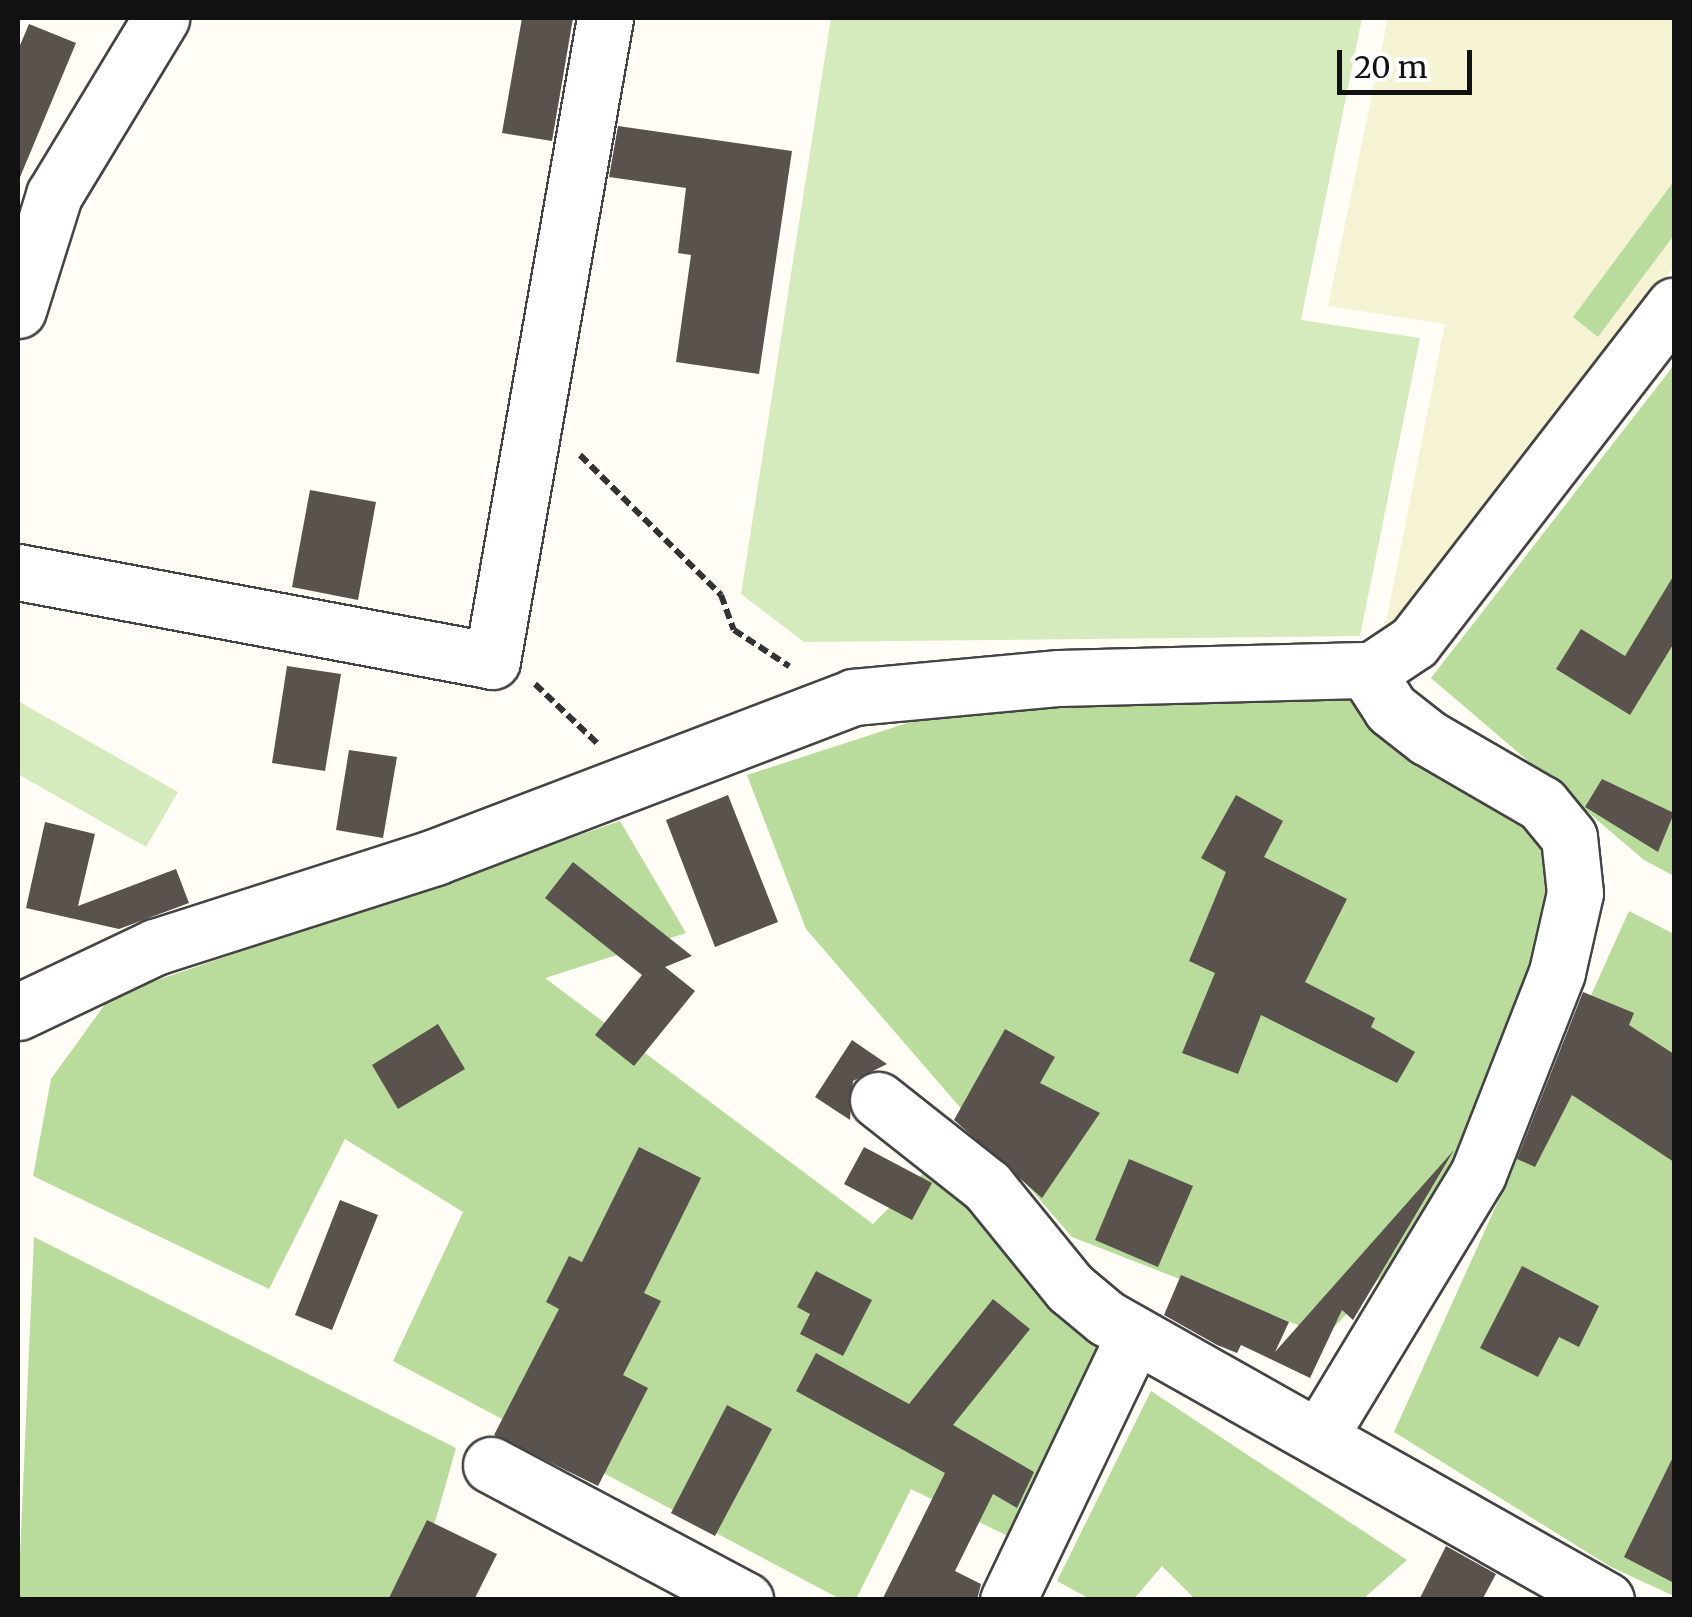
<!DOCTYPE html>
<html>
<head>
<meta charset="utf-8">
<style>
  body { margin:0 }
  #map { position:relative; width:1692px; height:1617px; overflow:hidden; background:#fffdf5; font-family:Merriweather,serif }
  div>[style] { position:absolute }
  .farmland>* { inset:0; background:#f6f3d4 }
  .green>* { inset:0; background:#d5ebbd }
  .forest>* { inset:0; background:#b9dc9c }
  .building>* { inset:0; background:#5a524d }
  .path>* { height:6px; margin-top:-3px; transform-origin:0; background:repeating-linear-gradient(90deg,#333 0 10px,transparent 0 15px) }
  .roads { filter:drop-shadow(2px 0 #444) drop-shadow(-2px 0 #444) drop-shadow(0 2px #444) drop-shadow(0 -2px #444) }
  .minor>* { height:55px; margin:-27.5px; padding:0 27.5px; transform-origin:27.5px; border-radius:27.5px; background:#fff }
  span { translate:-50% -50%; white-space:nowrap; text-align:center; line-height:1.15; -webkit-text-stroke:10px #fff; paint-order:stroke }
  .frame { position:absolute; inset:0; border:20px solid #111; pointer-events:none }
  .scale { position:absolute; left:1337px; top:50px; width:135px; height:45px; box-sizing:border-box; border:5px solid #111; border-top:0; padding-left:12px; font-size:30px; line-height:35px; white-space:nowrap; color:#111; -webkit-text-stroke:8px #fff; paint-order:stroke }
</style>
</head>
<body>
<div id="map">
  <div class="farmland">
    <i style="clip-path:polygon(1388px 18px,1674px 18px,1674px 267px,1382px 642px,1445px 324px,1328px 306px)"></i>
  </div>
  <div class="green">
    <i style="clip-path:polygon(831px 18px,1362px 18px,1301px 320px,1420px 338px,1360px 636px,804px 642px,741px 594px)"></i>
    <i style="clip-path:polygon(18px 701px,178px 792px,146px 847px,18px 774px)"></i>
  </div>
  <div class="forest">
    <i style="clip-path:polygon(1674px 181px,1674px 235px,1598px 337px,1573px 317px)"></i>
    <i style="clip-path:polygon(1674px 365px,1674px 876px,1644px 860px,1431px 678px)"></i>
    <i style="clip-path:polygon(1416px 696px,1525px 804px,1550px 879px,1544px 953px,1449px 1204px,1326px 1336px,1072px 1237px,806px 929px,747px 775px,969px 703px)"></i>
    <i style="clip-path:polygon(620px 821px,686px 933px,545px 978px,873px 1224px,933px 1163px,1118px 1353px,1014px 1539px,911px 1489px,856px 1599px,840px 1599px,393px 1361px,463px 1212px,345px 1139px,269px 1289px,33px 1176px,51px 1079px,111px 996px)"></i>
    <i style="clip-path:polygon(1629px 911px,1674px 934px,1674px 1596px,1611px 1567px,1394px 1432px)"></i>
    <i style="clip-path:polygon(34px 1237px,456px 1448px,413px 1599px,18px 1600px)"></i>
    <i style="clip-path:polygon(1151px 1391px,1407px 1560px,1363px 1599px,1195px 1599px,1162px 1566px,1134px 1599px,1090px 1599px,1057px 1581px)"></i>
  </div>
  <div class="building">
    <i style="clip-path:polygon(522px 18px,573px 18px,552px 141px,502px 133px)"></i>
    <i style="clip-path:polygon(29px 24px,76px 43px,18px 182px,18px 50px)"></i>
    <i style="clip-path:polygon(618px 126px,792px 151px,759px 374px,676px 362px,691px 255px,678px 253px,686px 188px,609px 177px)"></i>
    <i style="clip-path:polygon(310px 490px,376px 502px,358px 600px,292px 587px)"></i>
    <i style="clip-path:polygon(1674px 575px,1674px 643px,1630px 715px,1556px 669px,1581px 629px,1625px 656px)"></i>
    <i style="clip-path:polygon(287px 666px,341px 674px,325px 771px,272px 763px)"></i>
    <i style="clip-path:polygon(349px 750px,397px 757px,383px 838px,336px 830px)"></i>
    <i style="clip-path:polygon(1602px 779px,1674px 813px,1658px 852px,1585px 807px)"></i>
    <i style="clip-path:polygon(728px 795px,778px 922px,715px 947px,666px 820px)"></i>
    <i style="clip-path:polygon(1236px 795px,1283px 821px,1264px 857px,1347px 899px,1305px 982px,1375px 1018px,1371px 1027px,1415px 1052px,1397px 1083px,1261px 1015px,1238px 1074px,1182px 1053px,1215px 973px,1189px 961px,1226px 872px,1201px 858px)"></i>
    <i style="clip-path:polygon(45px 822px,95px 834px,78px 906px,176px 869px,189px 903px,119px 929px,26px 908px)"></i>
    <i style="clip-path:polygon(573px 862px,692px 956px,665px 967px,695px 991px,634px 1066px,595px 1035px,642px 975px,545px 898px)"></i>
    <i style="clip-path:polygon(1583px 992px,1634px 1013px,1629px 1025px,1674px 1054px,1674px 1162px,1572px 1095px,1535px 1167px,1517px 1159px)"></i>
    <i style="clip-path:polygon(438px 1024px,465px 1069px,398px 1109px,372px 1065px)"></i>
    <i style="clip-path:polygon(1005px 1029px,1055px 1057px,1040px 1083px,1100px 1113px,1042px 1198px,954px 1120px)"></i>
    <i style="clip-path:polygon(852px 1040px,887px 1064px,853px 1081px,850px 1120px,815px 1097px)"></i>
    <i style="clip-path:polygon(639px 1147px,701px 1178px,644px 1293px,661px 1301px,623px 1375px,648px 1388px,598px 1486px,494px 1435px,559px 1309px,546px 1302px,569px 1256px,582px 1262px)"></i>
    <i style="clip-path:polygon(864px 1147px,932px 1183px,912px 1220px,844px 1184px)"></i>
    <i style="clip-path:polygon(1454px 1150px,1353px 1320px,1342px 1310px,1310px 1378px,1241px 1345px,1237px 1353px,1217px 1345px,1164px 1315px,1181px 1275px,1289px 1322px,1275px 1352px)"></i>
    <i style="clip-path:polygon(1129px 1159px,1193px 1186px,1158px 1267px,1095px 1240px)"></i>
    <i style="clip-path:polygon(340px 1200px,378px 1215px,332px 1330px,295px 1315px)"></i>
    <i style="clip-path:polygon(1522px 1266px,1599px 1306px,1579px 1347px,1559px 1337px,1538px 1377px,1480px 1348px)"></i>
    <i style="clip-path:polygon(816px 1271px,872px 1300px,843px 1356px,800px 1334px,810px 1314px,797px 1307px)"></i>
    <i style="clip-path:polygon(993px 1299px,1030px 1329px,953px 1425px,1034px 1472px,1017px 1508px,993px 1494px,955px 1571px,981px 1584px,977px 1600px,882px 1600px,945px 1473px,796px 1391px,816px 1353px,909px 1404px)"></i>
    <i style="clip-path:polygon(727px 1405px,772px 1429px,715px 1536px,671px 1513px)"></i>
    <i style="clip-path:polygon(1674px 1455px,1674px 1583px,1624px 1557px)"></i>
    <i style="clip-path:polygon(427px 1520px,497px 1554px,474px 1600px,388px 1600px)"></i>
    <i style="clip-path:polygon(1446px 1546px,1496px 1574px,1482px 1600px,1419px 1600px)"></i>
  </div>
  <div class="path">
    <i style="left:580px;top:455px;width:199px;rotate:44.8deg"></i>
    <i style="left:721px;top:595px;width:37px;rotate:70deg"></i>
    <i style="left:734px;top:630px;width:66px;rotate:33.2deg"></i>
    <i style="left:535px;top:684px;width:87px;rotate:43.6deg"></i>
  </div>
  <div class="roads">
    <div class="minor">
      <i style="left:18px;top:310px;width:121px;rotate:-72.6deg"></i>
      <i style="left:54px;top:195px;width:207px;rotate:-58.8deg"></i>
      <i style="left:18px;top:572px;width:482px;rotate:10.6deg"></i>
      <i style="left:492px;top:661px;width:653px;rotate:-80.03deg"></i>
      <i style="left:18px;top:1012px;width:152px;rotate:-25.4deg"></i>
      <i style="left:155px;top:947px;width:294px;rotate:-17.8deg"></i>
      <i style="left:435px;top:857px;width:448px;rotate:-20.9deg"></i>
      <i style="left:853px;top:697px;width:207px;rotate:-5.3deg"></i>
      <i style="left:1059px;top:678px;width:313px;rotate:-1.5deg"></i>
      <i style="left:1372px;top:670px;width:50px;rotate:-33.7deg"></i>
      <i style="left:1414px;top:642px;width:425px;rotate:-52.3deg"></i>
      <i style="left:878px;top:1100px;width:139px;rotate:38.3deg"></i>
      <i style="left:987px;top:1186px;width:132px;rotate:50.9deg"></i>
      <i style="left:1070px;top:1288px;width:47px;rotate:39.8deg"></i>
      <i style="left:1106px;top:1318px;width:574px;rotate:29.42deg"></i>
      <i style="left:1320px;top:1435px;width:305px;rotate:-58.8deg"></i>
      <i style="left:1478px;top:1174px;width:217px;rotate:-68.6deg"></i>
      <i style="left:1557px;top:972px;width:81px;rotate:-77.2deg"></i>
      <i style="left:1575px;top:893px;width:56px;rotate:-96.1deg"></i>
      <i style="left:1569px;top:837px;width:43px;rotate:-129.3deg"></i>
      <i style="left:1542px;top:804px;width:132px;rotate:-149.9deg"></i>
      <i style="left:1428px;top:738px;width:47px;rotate:-141.9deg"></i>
      <i style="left:1391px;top:709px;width:46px;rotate:-122.7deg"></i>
      <i style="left:491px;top:1465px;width:288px;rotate:28deg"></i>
      <i style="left:1008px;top:1600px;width:293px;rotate:-64.5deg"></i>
    </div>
  </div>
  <div class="frame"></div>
  <div class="scale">20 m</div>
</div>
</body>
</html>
